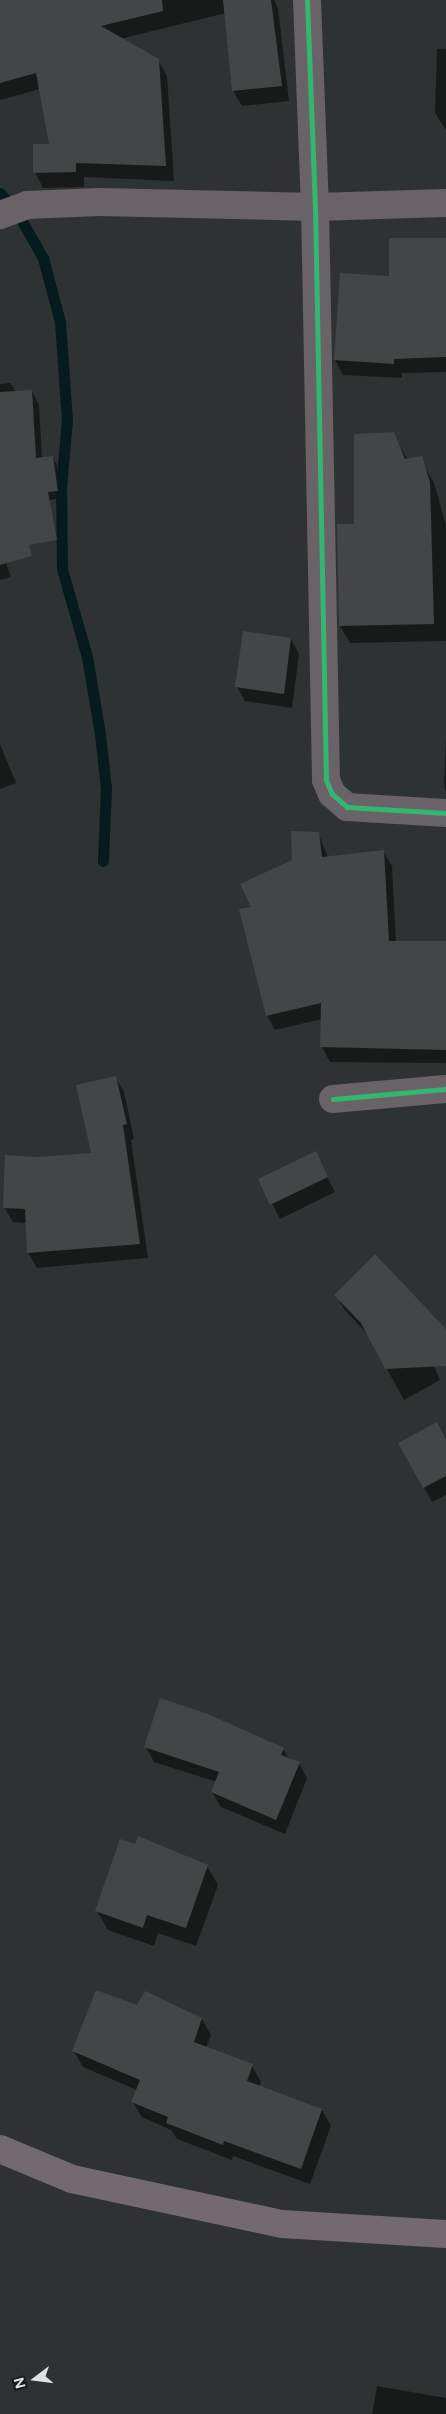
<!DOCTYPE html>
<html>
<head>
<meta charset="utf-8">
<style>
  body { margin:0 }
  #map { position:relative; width:446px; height:2414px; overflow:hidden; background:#2e3232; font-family:Figtree,sans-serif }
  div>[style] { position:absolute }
  .shadow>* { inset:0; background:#0007 }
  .stream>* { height:11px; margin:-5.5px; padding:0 5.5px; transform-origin:5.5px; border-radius:5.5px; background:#061b1d }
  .building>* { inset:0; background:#424646 }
  .street>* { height:28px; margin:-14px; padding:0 14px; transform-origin:14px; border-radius:14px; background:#696266 }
  .primary>* { height:28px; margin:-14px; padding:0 14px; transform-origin:14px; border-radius:14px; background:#726a6e }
  .cycleway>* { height:5px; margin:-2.5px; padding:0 2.5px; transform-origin:2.5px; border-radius:2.5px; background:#33b770 }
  span { translate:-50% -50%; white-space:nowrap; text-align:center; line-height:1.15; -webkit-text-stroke:4px #171a1a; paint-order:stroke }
  .north { position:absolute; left:10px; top:2354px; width:50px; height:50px; -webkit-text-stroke:4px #171a1a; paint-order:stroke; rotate:255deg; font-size:14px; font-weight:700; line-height:20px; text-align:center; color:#dee2e2 }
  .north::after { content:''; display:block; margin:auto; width:18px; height:22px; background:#dee2e2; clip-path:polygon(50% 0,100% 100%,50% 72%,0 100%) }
</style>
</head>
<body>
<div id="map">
  <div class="shadow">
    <i style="clip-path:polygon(0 0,274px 0,278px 8px,289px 101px,242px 106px,233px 91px,226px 13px,120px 39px,158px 60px,167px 76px,174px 181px,84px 177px,84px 187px,43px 188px,35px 172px,51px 145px,40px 89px,0 100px)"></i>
    <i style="clip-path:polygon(437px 49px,446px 49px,446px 130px,435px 113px)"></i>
    <i style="clip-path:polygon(446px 239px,446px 372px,402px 373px,402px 378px,343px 375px,335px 360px,341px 275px,391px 277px)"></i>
    <i style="clip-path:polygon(10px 383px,16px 392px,32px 391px,39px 405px,42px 458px,52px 457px,57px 465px,62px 498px,28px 504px,0 471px,0 384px)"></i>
    <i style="clip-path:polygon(393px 433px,408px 461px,424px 465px,434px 483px,446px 525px,446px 641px,350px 643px,340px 626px,355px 525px)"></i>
    <i style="clip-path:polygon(0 546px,11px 577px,0 580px)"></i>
    <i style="clip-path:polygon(291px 639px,299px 654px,292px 708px,245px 701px,237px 687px)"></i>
    <i style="clip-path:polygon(446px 737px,446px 792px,444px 787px)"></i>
    <i style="clip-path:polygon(0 744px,16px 783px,0 789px)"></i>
    <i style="clip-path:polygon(318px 833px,328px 857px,383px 851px,392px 866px,396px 942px,446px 942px,446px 1063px,330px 1062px,322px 1047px,322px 1019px,275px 1030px,267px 1015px,253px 908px)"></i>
    <i style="clip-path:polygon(115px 1077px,124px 1092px,134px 1139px,131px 1140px,148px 1258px,37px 1268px,28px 1253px,27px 1223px,13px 1222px,4px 1207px,37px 1158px,92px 1154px)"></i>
    <i style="clip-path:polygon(315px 1153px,335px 1192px,280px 1219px,259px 1179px)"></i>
    <i style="clip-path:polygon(336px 1295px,421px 1335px,440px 1380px,404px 1400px,369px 1336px,344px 1309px)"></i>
    <i style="clip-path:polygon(446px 1441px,446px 1495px,432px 1502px,424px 1488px)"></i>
    <i style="clip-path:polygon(146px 1747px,283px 1749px,289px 1759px,299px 1763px,307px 1778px,285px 1834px,221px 1807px,212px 1792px,217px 1782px,154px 1762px)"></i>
    <i style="clip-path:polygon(139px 1838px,207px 1866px,218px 1885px,196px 1946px,158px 1933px,154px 1946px,108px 1930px,97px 1911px)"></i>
    <i style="clip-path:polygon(137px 2006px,202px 2019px,211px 2035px,206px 2048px,252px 2066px,261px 2082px,259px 2087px,322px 2110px,331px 2126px,310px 2184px,233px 2156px,232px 2160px,177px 2139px,171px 2130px,142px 2117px,132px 2101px,137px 2090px,83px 2067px,74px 2051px)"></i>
    <i style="clip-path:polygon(377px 2386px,446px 2398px,446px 2414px,372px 2414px)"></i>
  </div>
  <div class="stream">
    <i style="left:0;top:193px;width:28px;rotate:49deg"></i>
    <i style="left:18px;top:214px;width:51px;rotate:60.4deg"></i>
    <i style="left:43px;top:258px;width:66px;rotate:75.1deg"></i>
    <i style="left:60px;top:322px;width:97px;rotate:85.9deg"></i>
    <i style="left:67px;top:419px;width:69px;rotate:95deg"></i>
    <i style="left:61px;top:488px;width:81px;rotate:89.3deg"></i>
    <i style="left:62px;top:569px;width:91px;rotate:74.1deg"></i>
    <i style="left:87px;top:657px;width:78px;rotate:80.4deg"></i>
    <i style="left:100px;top:734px;width:54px;rotate:83.7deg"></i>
    <i style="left:106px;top:788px;width:73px;rotate:92.4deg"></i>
  </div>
  <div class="building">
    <i style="clip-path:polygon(0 0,162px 0,163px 11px,101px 26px,159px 59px,166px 166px,76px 163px,76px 172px,33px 173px,33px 144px,49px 144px,36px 73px,0 83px)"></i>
    <i style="clip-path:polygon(223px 0,271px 0,282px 86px,232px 91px)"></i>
    <i style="clip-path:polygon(389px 238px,446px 238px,446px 357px,394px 359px,394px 364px,334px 360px,340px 273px,389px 276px)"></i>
    <i style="clip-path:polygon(32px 390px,36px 458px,53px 456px,58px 491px,48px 492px,57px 540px,29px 545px,32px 556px,0 565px,0 392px)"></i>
    <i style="clip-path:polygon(394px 432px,405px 459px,422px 456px,430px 482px,434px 624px,339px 626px,337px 524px,354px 524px,354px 434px)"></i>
    <i style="clip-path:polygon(243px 631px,291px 638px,284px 694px,235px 687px)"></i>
    <i style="clip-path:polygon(291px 831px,319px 832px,322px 857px,384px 850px,389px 941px,446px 941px,446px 1050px,320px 1047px,321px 1003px,266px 1016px,239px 909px,251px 907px,240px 884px,292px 860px)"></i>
    <i style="clip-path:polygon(116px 1076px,127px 1124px,123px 1125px,140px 1244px,27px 1253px,25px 1209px,3px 1208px,5px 1155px,37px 1157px,91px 1153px,76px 1085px)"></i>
    <i style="clip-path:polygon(316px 1151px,328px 1177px,270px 1205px,258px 1179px)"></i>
    <i style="clip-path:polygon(375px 1254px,446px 1329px,446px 1366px,385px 1369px,361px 1323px,334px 1295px)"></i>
    <i style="clip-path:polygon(437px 1422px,446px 1440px,446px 1476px,423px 1488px,398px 1443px)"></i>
    <i style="clip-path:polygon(160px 1698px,208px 1714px,284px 1748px,281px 1755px,300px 1762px,276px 1820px,211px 1792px,219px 1772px,144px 1747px)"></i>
    <i style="clip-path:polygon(138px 1836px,208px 1865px,186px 1928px,147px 1915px,143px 1928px,95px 1911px,120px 1839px,135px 1844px)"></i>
    <i style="clip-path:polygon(96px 1990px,137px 2005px,145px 1991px,202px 2018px,194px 2042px,253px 2064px,247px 2081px,322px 2109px,301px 2169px,224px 2141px,223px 2145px,166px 2123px,168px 2117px,131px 2102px,140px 2080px,72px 2051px)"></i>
  </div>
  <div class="street">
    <i style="left:307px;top:0;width:207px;rotate:87.8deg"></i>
    <i style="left:315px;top:207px;width:573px;rotate:88.9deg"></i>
    <i style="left:326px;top:780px;width:15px;rotate:67deg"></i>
    <i style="left:332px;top:794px;width:20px;rotate:41deg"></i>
    <i style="left:347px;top:807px;width:99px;rotate:3.5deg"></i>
    <i style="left:0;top:215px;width:29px;rotate:-20deg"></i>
    <i style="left:27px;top:205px;width:72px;rotate:-2.4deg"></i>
    <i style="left:99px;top:202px;width:216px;rotate:1.3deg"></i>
    <i style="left:315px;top:207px;width:131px;rotate:-1.7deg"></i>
    <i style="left:333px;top:1099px;width:113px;rotate:-5.1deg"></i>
  </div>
  <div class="primary">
    <i style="left:0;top:2149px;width:78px;rotate:22.6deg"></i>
    <i style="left:72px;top:2179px;width:215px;rotate:12.1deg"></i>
    <i style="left:282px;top:2224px;width:164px;rotate:3.5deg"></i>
  </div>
  <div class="cycleway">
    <i style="left:307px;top:0;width:207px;rotate:87.8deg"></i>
    <i style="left:315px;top:207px;width:573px;rotate:88.9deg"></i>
    <i style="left:326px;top:780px;width:15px;rotate:67deg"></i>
    <i style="left:332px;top:794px;width:20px;rotate:41deg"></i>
    <i style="left:347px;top:807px;width:99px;rotate:3.5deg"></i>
    <i style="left:333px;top:1099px;width:113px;rotate:-5.1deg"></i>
  </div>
  <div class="north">N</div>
</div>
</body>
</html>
